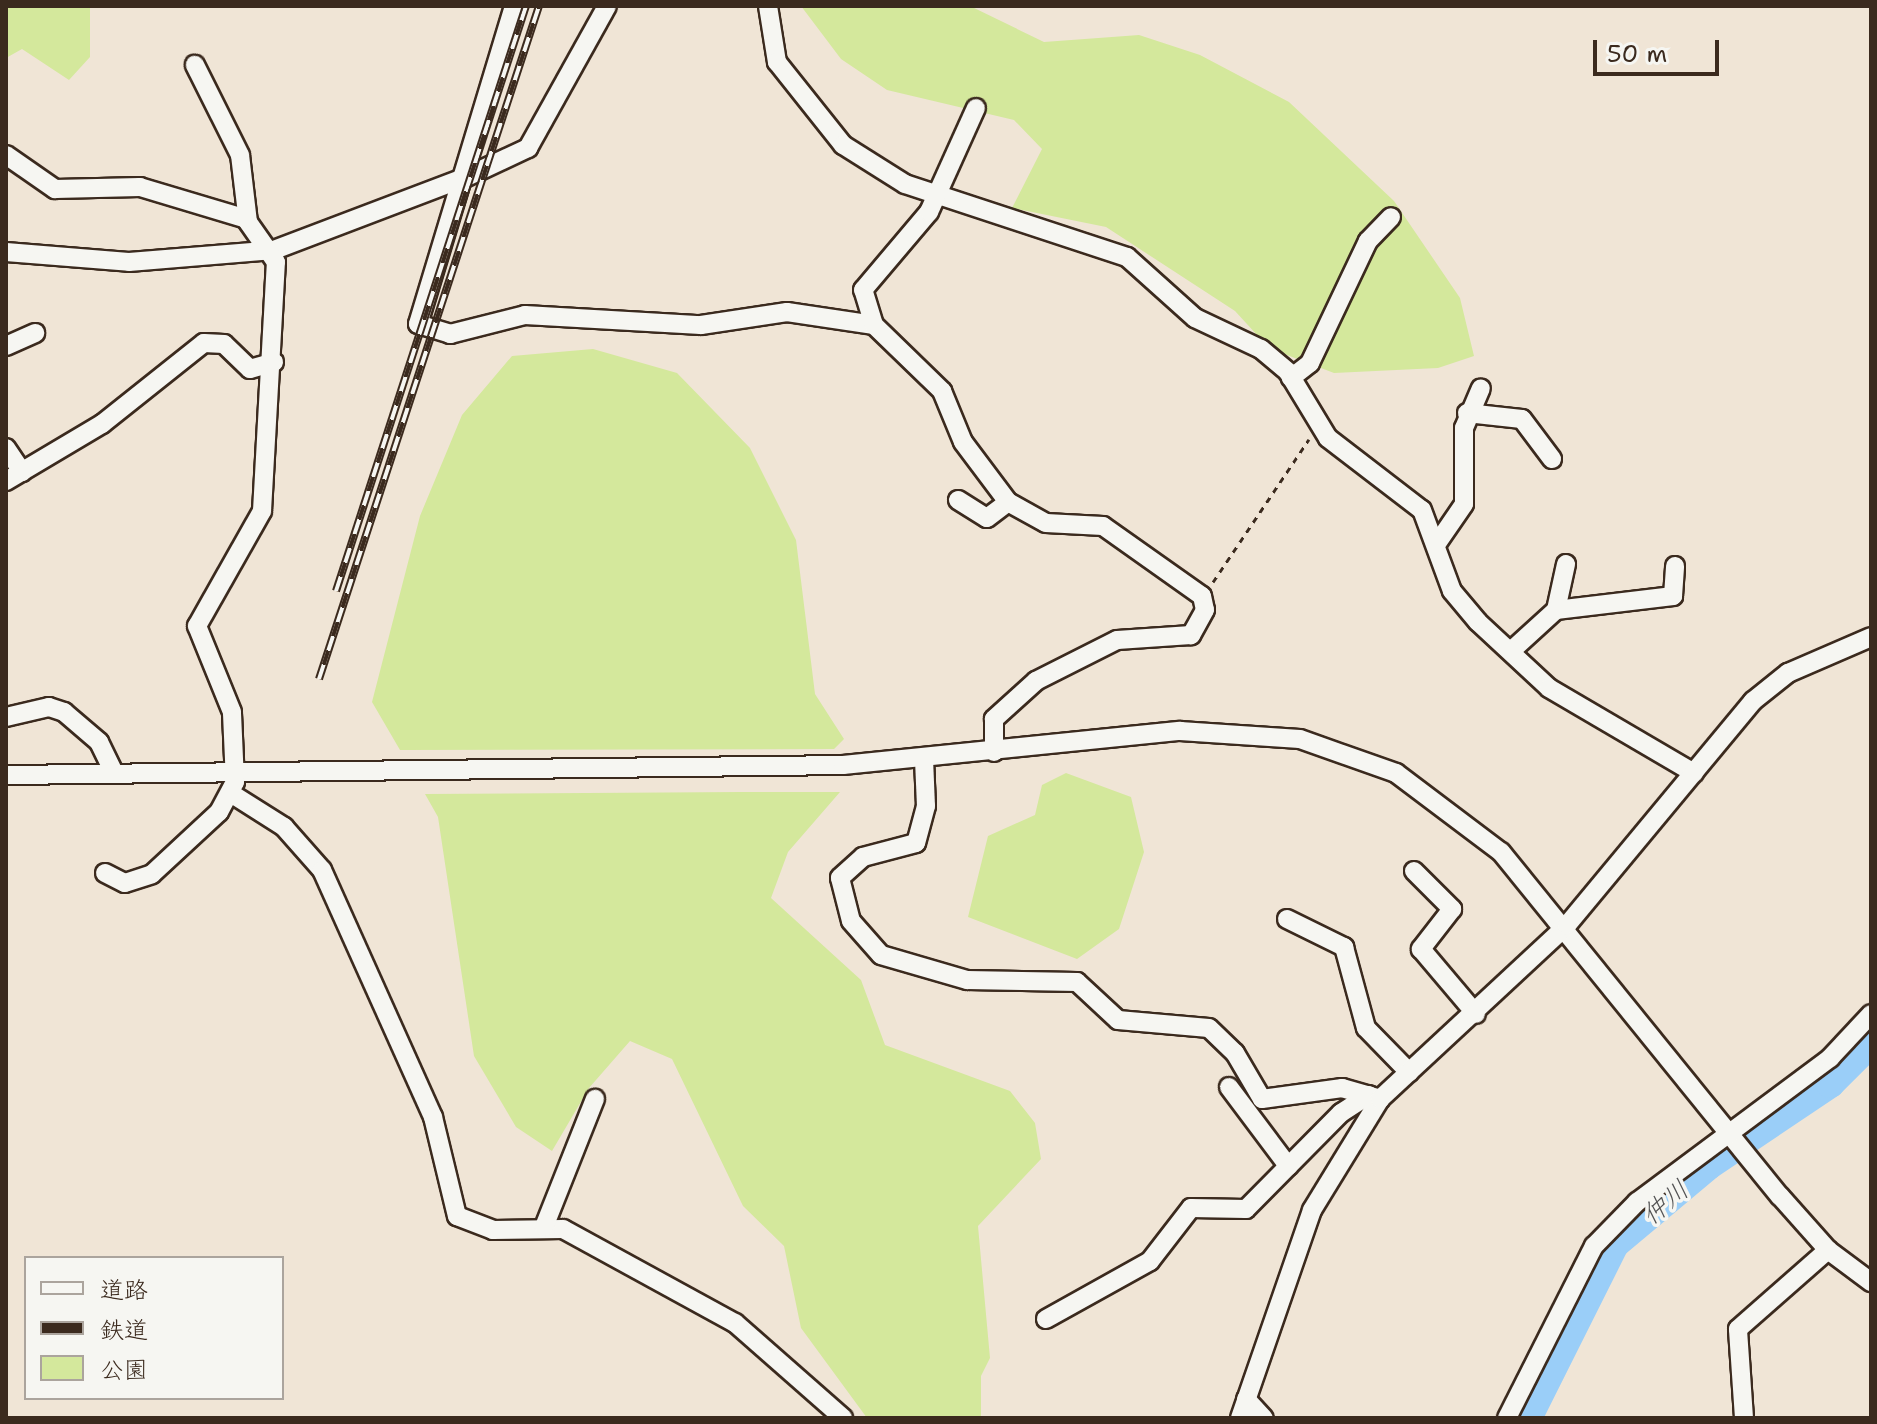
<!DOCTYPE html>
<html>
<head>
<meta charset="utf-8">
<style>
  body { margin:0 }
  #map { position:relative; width:1877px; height:1424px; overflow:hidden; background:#f0e5d6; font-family:"Shantell Sans","Klee One",sans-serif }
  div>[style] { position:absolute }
  .green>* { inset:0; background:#d4e89c }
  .river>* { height:30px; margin:-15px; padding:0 15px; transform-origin:15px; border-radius:15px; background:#9acef8 }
  .path>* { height:3px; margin-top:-1.5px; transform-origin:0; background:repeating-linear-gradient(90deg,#3b2a1e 0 6px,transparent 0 12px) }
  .roads { filter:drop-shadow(2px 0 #3b2a1e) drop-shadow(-2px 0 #3b2a1e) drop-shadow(0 2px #3b2a1e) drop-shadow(0 -2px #3b2a1e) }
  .minor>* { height:18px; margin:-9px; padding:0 9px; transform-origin:9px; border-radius:9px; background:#f6f6f2 }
  .rail>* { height:8px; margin-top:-4px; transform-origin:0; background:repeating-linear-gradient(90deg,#f6f6f2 0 15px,#3b2a1e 0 30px); box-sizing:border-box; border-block:2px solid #3b2a1e }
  span { translate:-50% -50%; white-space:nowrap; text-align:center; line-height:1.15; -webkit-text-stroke:7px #f6f6f2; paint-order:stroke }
  .water-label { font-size:26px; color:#535354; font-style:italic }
  .frame { position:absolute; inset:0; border:8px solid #3b2a1e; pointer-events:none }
  .legend { position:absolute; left:24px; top:1256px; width:260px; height:144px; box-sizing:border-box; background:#f6f6f2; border:2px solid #aba49d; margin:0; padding:10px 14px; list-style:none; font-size:24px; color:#3b2a1e }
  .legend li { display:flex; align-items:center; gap:16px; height:40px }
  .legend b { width:40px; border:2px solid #aba49d }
  .scale { position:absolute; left:1593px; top:40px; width:126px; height:36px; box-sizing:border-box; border:4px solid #3b2a1e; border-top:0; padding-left:10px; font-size:24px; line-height:28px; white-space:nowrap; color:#3b2a1e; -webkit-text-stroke:6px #f6f6f2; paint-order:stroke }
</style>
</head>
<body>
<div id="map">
  <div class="green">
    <i style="clip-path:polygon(6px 6px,90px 6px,90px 57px,69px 80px,22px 49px,6px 58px)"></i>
    <i style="clip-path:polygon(801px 6px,970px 6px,1044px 42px,1139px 35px,1200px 55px,1289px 102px,1394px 201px,1460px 298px,1474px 356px,1438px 368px,1334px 373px,1269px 348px,1235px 311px,1106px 227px,1012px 208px,1042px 149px,1014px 120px,887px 90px,841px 59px)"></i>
    <i style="clip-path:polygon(593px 349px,677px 373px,750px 448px,796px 540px,815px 694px,844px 739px,834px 749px,400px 750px,372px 702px,420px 516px,462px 415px,512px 356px)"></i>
    <i style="clip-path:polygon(1066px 773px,1131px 797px,1144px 852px,1119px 929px,1077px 959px,968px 917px,988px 836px,1035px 815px,1042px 785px)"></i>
    <i style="clip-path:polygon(742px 792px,840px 792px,788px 852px,771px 898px,861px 980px,885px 1045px,1010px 1091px,1035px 1123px,1041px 1159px,978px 1226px,990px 1358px,981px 1376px,981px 1418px,867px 1418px,801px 1328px,784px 1246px,743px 1206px,672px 1059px,630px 1041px,589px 1088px,552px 1151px,516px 1127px,474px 1056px,438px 817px,425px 794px)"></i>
  </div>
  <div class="river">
    <i style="left:1527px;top:1418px;width:195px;rotate:-63.4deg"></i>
    <i style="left:1614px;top:1244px;width:123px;rotate:-40deg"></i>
    <i style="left:1708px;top:1165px;width:147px;rotate:-33.9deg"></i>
    <i style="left:1830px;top:1083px;width:58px;rotate:-45deg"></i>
  </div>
  <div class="path">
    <i style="left:1213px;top:582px;width:172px;rotate:-56.1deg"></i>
  </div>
  <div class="roads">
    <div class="minor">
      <i style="left:514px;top:6px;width:332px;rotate:106.8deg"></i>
      <i style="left:418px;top:324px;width:34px;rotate:17deg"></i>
      <i style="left:450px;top:334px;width:77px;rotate:-14.2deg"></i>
      <i style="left:525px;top:315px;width:176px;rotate:3.3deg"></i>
      <i style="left:701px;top:325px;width:87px;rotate:-8.6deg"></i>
      <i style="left:787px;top:312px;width:88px;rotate:8.5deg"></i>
      <i style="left:874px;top:325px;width:95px;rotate:44.1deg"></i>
      <i style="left:942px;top:391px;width:55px;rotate:67.6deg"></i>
      <i style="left:963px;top:442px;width:75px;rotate:53.1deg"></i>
      <i style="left:1008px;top:502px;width:43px;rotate:28.9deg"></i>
      <i style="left:1046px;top:523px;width:57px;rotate:3deg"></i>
      <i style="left:1103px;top:526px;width:121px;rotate:35.3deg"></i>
      <i style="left:1202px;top:596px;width:14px;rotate:78deg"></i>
      <i style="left:1205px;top:610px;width:29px;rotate:119deg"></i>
      <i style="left:1191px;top:635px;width:74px;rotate:176.1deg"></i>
      <i style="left:1117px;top:640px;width:91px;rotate:153.2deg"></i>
      <i style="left:1036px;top:681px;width:57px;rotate:137.9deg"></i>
      <i style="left:994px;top:719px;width:33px;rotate:90deg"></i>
      <i style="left:768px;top:6px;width:57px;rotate:80.9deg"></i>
      <i style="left:777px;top:62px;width:106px;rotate:51.5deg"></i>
      <i style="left:843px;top:145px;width:73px;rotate:32.2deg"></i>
      <i style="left:905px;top:184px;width:234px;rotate:18.2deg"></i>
      <i style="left:1127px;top:257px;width:91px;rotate:41.9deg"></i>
      <i style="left:1195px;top:318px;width:73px;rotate:25.2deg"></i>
      <i style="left:1261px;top:349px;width:35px;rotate:40deg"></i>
      <i style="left:1288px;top:372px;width:77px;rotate:58.8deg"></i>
      <i style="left:1328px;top:438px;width:118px;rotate:37.5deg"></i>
      <i style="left:1422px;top:510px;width:86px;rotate:69.7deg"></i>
      <i style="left:1452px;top:591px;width:40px;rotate:50deg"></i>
      <i style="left:1478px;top:622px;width:97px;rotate:42.9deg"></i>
      <i style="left:1549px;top:688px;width:168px;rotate:30.4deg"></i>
      <i style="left:6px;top:155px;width:60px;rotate:34.8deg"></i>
      <i style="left:55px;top:189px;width:85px;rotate:-1.3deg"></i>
      <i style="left:140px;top:187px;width:112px;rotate:16.7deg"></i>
      <i style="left:6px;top:252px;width:123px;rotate:4.6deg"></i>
      <i style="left:129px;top:262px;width:145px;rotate:-4.7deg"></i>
      <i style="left:274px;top:250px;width:203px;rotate:-20.8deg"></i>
      <i style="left:464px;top:178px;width:71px;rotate:-25.1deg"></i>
      <i style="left:528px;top:148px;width:162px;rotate:-60.9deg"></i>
      <i style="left:874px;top:325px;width:37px;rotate:-107deg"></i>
      <i style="left:863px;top:290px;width:102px;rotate:-49.8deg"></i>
      <i style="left:929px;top:212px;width:114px;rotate:-65.7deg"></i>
      <i style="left:6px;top:346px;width:32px;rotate:-24deg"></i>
      <i style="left:1291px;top:378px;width:24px;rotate:-38deg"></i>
      <i style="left:1310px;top:363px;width:135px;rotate:-64.6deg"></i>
      <i style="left:1368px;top:241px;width:33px;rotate:-46deg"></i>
      <i style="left:1467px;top:413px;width:55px;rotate:6.2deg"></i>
      <i style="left:1522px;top:419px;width:50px;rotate:53.1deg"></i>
      <i style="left:6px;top:448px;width:29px;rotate:56deg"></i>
      <i style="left:6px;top:481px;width:112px;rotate:-30.7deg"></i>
      <i style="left:102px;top:424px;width:130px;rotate:-38.5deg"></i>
      <i style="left:204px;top:343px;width:20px;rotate:3deg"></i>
      <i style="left:224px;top:344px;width:36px;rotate:44deg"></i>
      <i style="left:250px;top:369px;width:25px;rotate:-16deg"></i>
      <i style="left:958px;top:500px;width:34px;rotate:32deg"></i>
      <i style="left:987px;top:518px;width:26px;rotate:-37deg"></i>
      <i style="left:1438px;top:542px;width:46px;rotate:-55.6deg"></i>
      <i style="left:1464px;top:504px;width:76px;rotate:-90deg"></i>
      <i style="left:1464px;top:428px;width:43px;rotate:-67deg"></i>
      <i style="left:1556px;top:610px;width:47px;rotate:-77.7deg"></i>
      <i style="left:1511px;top:651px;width:61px;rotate:-42.3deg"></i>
      <i style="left:1556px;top:610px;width:118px;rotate:-6.8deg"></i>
      <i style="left:1673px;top:596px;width:30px;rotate:-86deg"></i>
      <i style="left:6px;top:717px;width:44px;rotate:-13.1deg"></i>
      <i style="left:49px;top:707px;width:16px;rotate:18deg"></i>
      <i style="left:64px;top:712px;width:46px;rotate:40.6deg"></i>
      <i style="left:99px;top:742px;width:30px;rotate:64deg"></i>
      <i style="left:924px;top:759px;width:47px;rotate:87.6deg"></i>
      <i style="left:926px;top:806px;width:38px;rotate:105deg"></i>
      <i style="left:916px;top:843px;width:55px;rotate:165.2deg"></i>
      <i style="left:863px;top:857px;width:31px;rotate:138deg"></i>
      <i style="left:840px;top:878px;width:44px;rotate:75.7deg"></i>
      <i style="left:851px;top:921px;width:45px;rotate:48.6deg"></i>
      <i style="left:881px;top:955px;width:90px;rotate:16.2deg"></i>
      <i style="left:967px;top:980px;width:110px;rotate:1deg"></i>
      <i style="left:1077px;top:982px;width:56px;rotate:42.8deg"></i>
      <i style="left:1118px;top:1020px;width:91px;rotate:5deg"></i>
      <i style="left:1209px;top:1028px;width:36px;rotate:44deg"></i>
      <i style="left:1235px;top:1053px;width:53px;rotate:59.6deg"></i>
      <i style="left:1262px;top:1099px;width:81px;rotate:-7.8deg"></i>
      <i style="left:1342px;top:1088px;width:40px;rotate:16deg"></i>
      <i style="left:6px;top:775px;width:837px;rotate:-0.68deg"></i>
      <i style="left:843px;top:765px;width:339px;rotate:-5.8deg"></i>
      <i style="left:1180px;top:731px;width:120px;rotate:3.8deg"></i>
      <i style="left:1300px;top:739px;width:102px;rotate:19.5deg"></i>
      <i style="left:1396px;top:773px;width:131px;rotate:37deg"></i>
      <i style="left:1501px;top:852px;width:443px;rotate:51deg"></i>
      <i style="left:1780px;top:1196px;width:72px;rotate:48.4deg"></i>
      <i style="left:1828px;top:1250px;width:54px;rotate:36.7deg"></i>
      <i style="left:232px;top:794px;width:62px;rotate:32.4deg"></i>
      <i style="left:284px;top:827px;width:57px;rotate:48.5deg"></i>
      <i style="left:322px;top:870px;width:271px;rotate:65.8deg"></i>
      <i style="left:433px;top:1117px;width:102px;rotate:76.4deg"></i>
      <i style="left:457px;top:1216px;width:39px;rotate:21deg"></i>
      <i style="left:493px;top:1230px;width:70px;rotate:-0.8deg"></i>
      <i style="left:563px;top:1229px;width:196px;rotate:28.7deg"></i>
      <i style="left:735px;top:1323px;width:144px;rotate:41.3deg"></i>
      <i style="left:1414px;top:871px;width:54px;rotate:45deg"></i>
      <i style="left:1452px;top:909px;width:51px;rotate:127.8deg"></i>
      <i style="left:1421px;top:949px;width:85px;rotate:49.8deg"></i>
      <i style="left:105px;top:873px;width:22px;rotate:27deg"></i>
      <i style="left:125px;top:883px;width:28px;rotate:-18deg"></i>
      <i style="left:152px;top:874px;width:91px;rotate:-42.8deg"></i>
      <i style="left:219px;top:812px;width:34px;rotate:-62deg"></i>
      <i style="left:235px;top:782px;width:70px;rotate:-92.5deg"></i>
      <i style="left:232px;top:712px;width:93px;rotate:-112.1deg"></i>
      <i style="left:197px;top:626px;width:132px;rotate:-60.5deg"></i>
      <i style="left:262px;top:511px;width:249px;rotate:-86.8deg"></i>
      <i style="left:276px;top:262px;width:49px;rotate:-125deg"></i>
      <i style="left:248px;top:222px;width:67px;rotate:-96.8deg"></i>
      <i style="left:240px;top:155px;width:101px;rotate:-116.6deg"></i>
      <i style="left:1287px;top:919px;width:64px;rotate:26.2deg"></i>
      <i style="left:1344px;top:947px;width:84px;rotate:74.8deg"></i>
      <i style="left:1366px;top:1028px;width:62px;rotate:45.7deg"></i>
      <i style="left:1229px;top:1087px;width:99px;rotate:53.2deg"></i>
      <i style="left:544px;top:1227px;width:138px;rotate:-68.3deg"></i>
      <i style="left:1046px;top:1319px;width:119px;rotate:-29.1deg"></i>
      <i style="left:1150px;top:1261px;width:67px;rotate:-52.3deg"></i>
      <i style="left:1191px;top:1208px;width:55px;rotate:1deg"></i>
      <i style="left:1246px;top:1209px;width:135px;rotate:-45.3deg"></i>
      <i style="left:1341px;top:1113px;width:33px;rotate:-33deg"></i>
      <i style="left:1246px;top:1399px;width:26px;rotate:47deg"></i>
      <i style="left:1240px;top:1418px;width:220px;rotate:-70.9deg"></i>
      <i style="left:1312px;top:1210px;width:130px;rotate:-58.5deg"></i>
      <i style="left:1380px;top:1099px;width:255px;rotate:-42.9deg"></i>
      <i style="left:1567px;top:925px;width:291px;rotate:-50.3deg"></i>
      <i style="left:1753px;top:701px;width:45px;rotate:-38.7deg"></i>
      <i style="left:1788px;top:673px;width:90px;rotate:-23.4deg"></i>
      <i style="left:1507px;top:1418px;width:193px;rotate:-63.2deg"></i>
      <i style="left:1594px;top:1246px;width:62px;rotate:-45.7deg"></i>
      <i style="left:1637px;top:1202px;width:241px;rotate:-36.7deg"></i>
      <i style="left:1830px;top:1058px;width:60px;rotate:-47deg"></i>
      <i style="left:1744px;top:1418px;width:89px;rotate:-93.9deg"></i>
      <i style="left:1738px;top:1329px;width:120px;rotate:-41.3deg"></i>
    </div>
  </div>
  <div class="rail">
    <i style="left:336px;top:591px;width:615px;rotate:-72.01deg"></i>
    <i style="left:319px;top:679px;width:708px;rotate:-71.9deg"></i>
  </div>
  <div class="water-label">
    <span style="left:1665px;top:1202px;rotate:-40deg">仲川</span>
  </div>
  <div class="frame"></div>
  <ul class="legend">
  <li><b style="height:10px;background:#f6f6f2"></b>道路</li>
  <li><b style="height:10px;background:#3b2a1e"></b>鉄道</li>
  <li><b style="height:22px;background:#d4e89c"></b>公園</li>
  </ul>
  <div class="scale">50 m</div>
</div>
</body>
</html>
